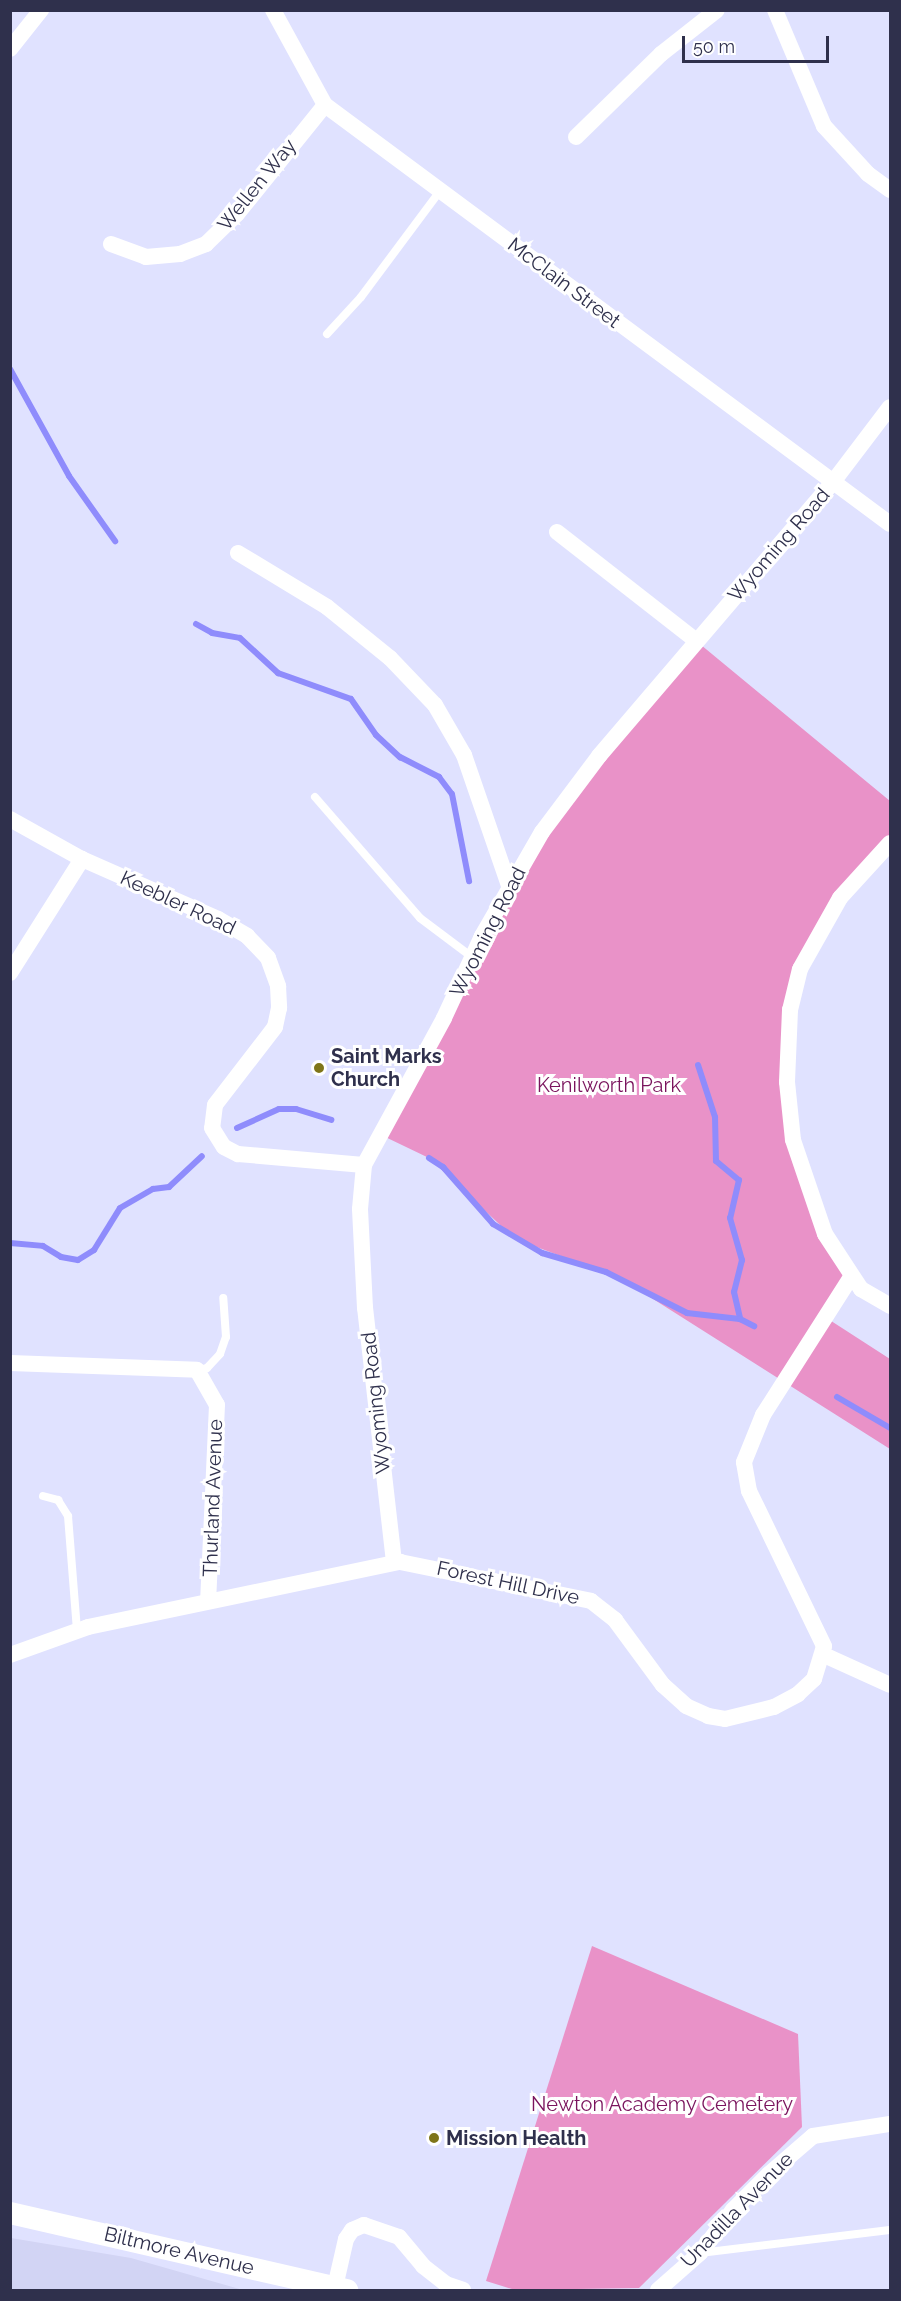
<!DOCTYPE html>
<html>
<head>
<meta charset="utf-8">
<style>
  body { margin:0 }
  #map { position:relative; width:901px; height:2301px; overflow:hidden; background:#e0e2ff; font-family:Raleway,sans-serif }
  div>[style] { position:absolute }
  .built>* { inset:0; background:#d2d4f4 }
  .green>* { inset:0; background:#e992c8 }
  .stream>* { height:6px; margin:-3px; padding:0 3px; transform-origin:3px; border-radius:3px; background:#8f8cfc }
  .service>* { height:8px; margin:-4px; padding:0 4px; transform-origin:4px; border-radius:4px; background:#fff }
  .minor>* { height:16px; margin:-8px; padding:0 8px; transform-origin:8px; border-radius:8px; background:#fff }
  .secondary>* { height:22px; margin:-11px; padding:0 11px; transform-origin:11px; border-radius:11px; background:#fff }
  .dots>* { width:16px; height:16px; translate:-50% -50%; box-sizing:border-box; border:3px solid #fff; border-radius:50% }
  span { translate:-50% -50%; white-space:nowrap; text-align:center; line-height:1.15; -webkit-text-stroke:6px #fff; paint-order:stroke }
  .street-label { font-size:20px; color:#2f304c }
  .poi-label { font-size:20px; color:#2f304c; font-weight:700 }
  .left { translate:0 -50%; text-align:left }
  .park-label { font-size:20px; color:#7a145d }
  .frame { position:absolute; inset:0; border:12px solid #2f304c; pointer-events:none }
  .scale { position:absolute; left:682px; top:36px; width:147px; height:27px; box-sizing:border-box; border:3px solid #2f304c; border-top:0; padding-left:8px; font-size:18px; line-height:21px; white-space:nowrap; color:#2f304c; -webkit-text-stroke:4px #fff; paint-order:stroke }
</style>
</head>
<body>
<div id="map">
  <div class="built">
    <i style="clip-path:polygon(11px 2238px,131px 2258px,243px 2290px,11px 2290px)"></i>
  </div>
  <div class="green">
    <i style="clip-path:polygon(695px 640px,890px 801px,890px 843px,856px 880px,795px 984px,793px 1140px,851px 1277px,825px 1317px,890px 1359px,890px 1449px,620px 1278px,515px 1239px,429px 1158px,379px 1134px,509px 886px)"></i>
    <i style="clip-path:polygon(592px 1946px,798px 2034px,802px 2127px,639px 2288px,515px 2290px,486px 2281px)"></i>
  </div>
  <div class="stream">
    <i style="left:10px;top:369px;width:122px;rotate:61.1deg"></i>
    <i style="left:69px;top:476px;width:80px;rotate:54.7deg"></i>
    <i style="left:196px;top:624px;width:18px;rotate:29deg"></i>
    <i style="left:212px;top:633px;width:28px;rotate:10deg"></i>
    <i style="left:240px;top:638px;width:52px;rotate:42.6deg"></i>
    <i style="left:278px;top:673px;width:77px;rotate:19.6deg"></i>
    <i style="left:351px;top:699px;width:44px;rotate:55.2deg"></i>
    <i style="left:376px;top:735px;width:33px;rotate:43deg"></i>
    <i style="left:400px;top:757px;width:44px;rotate:27.1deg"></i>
    <i style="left:439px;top:777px;width:21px;rotate:53deg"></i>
    <i style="left:452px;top:794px;width:89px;rotate:78.9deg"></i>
    <i style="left:698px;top:1065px;width:55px;rotate:71.9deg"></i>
    <i style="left:715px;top:1117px;width:44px;rotate:88.7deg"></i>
    <i style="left:716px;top:1161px;width:30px;rotate:40deg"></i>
    <i style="left:739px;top:1180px;width:39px;rotate:103deg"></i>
    <i style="left:730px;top:1218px;width:44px;rotate:74.1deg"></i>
    <i style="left:742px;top:1260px;width:33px;rotate:104deg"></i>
    <i style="left:734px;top:1292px;width:28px;rotate:77deg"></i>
    <i style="left:237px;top:1128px;width:46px;rotate:-24.3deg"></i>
    <i style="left:279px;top:1109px;width:17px"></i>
    <i style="left:296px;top:1109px;width:37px;rotate:17deg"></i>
    <i style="left:429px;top:1158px;width:17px;rotate:33deg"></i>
    <i style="left:443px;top:1167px;width:76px;rotate:48.7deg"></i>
    <i style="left:493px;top:1224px;width:57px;rotate:30.6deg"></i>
    <i style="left:542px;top:1253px;width:67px;rotate:16.5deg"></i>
    <i style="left:606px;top:1272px;width:91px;rotate:26.8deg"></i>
    <i style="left:687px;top:1313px;width:53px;rotate:6.5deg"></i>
    <i style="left:740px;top:1319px;width:16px;rotate:27deg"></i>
    <i style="left:10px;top:1243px;width:33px;rotate:5deg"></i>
    <i style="left:43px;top:1246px;width:21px;rotate:31deg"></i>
    <i style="left:61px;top:1257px;width:17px;rotate:10deg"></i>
    <i style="left:78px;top:1260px;width:19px;rotate:-32deg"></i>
    <i style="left:94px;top:1250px;width:49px;rotate:-58.2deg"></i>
    <i style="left:120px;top:1208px;width:38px;rotate:-30deg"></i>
    <i style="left:153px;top:1189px;width:16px;rotate:-7deg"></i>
    <i style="left:169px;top:1187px;width:45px;rotate:-43.2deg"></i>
    <i style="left:837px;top:1397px;width:61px;rotate:30.3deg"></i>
  </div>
  <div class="service">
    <i style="left:327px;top:334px;width:50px;rotate:-47.4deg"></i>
    <i style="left:361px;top:297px;width:132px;rotate:-53.3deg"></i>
    <i style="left:315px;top:797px;width:160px;rotate:49deg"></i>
    <i style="left:420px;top:918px;width:65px;rotate:36.9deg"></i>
    <i style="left:197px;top:1370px;width:10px;rotate:-11deg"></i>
    <i style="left:207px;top:1368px;width:19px;rotate:-47deg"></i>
    <i style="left:220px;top:1354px;width:18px;rotate:-71deg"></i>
    <i style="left:226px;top:1337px;width:39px;rotate:-94deg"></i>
    <i style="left:43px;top:1496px;width:16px;rotate:15deg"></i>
    <i style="left:58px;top:1500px;width:19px;rotate:58deg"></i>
    <i style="left:68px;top:1516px;width:115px;rotate:85.5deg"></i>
    <i style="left:700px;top:2253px;width:191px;rotate:-6.9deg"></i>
  </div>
  <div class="minor">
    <i style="left:273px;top:10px;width:108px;rotate:61.3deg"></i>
    <i style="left:325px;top:105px;width:703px;rotate:36.56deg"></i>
    <i style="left:775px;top:10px;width:126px;rotate:67.1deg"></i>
    <i style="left:824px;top:126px;width:65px;rotate:47.5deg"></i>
    <i style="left:868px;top:174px;width:27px;rotate:36deg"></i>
    <i style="left:10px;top:49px;width:50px;rotate:-51.5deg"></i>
    <i style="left:576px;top:137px;width:119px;rotate:-44.3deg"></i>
    <i style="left:661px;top:54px;width:71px;rotate:-38.2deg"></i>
    <i style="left:111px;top:244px;width:37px;rotate:20deg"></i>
    <i style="left:146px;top:257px;width:34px;rotate:-5deg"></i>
    <i style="left:180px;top:254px;width:28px;rotate:-21deg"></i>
    <i style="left:206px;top:244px;width:43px;rotate:-44.1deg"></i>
    <i style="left:237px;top:214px;width:140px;rotate:-51.1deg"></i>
    <i style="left:557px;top:532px;width:175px;rotate:38deg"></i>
    <i style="left:238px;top:553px;width:104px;rotate:31.2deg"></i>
    <i style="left:327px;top:607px;width:81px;rotate:39deg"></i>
    <i style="left:390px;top:658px;width:65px;rotate:46.2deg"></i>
    <i style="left:435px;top:705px;width:58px;rotate:59.9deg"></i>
    <i style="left:464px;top:755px;width:139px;rotate:71deg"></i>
    <i style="left:10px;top:819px;width:82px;rotate:29.1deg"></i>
    <i style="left:82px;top:859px;width:149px;rotate:23.8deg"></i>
    <i style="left:218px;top:919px;width:34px;rotate:30deg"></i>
    <i style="left:247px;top:936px;width:30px;rotate:46deg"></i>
    <i style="left:268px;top:958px;width:30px;rotate:70deg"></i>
    <i style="left:278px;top:986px;width:22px;rotate:87deg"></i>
    <i style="left:279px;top:1008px;width:19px;rotate:102deg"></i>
    <i style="left:275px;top:1027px;width:98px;rotate:127.6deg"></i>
    <i style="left:215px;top:1105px;width:23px;rotate:97deg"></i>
    <i style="left:212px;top:1128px;width:22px;rotate:58deg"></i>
    <i style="left:224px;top:1147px;width:16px;rotate:27deg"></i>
    <i style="left:238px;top:1154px;width:126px;rotate:5deg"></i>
    <i style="left:890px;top:843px;width:74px;rotate:132.3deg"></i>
    <i style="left:840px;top:898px;width:81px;rotate:119.4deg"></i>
    <i style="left:800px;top:969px;width:42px;rotate:103.7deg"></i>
    <i style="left:790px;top:1010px;width:72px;rotate:92.4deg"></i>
    <i style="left:787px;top:1082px;width:58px;rotate:84.1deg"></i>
    <i style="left:793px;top:1140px;width:99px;rotate:71.2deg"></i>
    <i style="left:825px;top:1234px;width:66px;rotate:56.8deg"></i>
    <i style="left:861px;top:1289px;width:34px;rotate:30deg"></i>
    <i style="left:10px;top:973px;width:135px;rotate:-57.7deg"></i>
    <i style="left:10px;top:1363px;width:187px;rotate:2.1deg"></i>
    <i style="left:197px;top:1370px;width:40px;rotate:60.3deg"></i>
    <i style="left:217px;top:1405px;width:196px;rotate:92.6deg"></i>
    <i style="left:394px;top:1562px;width:256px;rotate:-96.5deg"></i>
    <i style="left:365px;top:1308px;width:99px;rotate:-92.9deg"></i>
    <i style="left:360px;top:1209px;width:44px;rotate:-84.8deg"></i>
    <i style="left:364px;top:1165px;width:167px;rotate:-61.4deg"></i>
    <i style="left:444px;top:1018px;width:90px;rotate:-65.1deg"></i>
    <i style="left:482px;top:936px;width:120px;rotate:-60deg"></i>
    <i style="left:542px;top:832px;width:95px;rotate:-53.1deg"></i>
    <i style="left:599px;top:756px;width:360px;rotate:-49.5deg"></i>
    <i style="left:833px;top:482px;width:94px;rotate:-52.8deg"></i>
    <i style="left:10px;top:1655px;width:83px;rotate:-19.7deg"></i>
    <i style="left:88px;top:1627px;width:319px;rotate:-11.8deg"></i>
    <i style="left:400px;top:1562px;width:195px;rotate:11.5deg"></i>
    <i style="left:591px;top:1601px;width:31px;rotate:38deg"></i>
    <i style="left:615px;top:1620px;width:81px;rotate:53.6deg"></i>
    <i style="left:663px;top:1685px;width:31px;rotate:42deg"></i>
    <i style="left:686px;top:1706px;width:24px;rotate:24deg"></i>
    <i style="left:708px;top:1716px;width:17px;rotate:10deg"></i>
    <i style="left:725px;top:1719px;width:50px;rotate:-13.8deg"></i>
    <i style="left:774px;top:1707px;width:27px;rotate:-28deg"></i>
    <i style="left:798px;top:1694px;width:22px;rotate:-43deg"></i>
    <i style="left:814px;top:1679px;width:34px;rotate:-73deg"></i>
    <i style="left:824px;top:1646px;width:172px;rotate:-115.8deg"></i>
    <i style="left:749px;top:1491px;width:29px;rotate:-100deg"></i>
    <i style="left:744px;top:1462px;width:51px;rotate:-68deg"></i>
    <i style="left:763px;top:1415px;width:164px;rotate:-57.5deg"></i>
    <i style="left:824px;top:1655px;width:72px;rotate:24.4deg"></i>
    <i style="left:335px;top:2287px;width:49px;rotate:-77.1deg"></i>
    <i style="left:346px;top:2239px;width:11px;rotate:-56deg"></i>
    <i style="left:352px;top:2230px;width:13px;rotate:-23deg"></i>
    <i style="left:364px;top:2225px;width:37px;rotate:19deg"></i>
    <i style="left:399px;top:2237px;width:38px;rotate:50deg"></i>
    <i style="left:423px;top:2266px;width:29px;rotate:38deg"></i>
    <i style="left:446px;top:2284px;width:18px;rotate:19deg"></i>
    <i style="left:658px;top:2290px;width:56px;rotate:-41.4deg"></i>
    <i style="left:700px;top:2253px;width:54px;rotate:-52.5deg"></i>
    <i style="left:733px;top:2210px;width:51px;rotate:-45deg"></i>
    <i style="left:769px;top:2174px;width:58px;rotate:-40.8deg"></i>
    <i style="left:813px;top:2136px;width:78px;rotate:-8.9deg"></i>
  </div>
  <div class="secondary">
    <i style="left:10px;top:2213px;width:346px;rotate:12.9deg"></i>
  </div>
  <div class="dots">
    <i style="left:319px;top:1068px;background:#7f7519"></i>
    <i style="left:434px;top:2138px;background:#7f7519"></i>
  </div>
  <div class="street-label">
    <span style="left:257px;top:185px;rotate:-51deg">Wellen Way</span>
    <span style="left:564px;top:283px;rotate:37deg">McClain Street</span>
    <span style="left:779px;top:545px;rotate:-49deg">Wyoming Road</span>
    <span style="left:178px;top:903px;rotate:25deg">Keebler Road</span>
    <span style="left:488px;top:932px;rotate:-63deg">Wyoming Road</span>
    <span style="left:376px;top:1403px;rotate:-96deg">Wyoming Road</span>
    <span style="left:213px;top:1498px;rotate:-88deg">Thurland Avenue</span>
    <span style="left:508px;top:1583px;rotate:12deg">Forest Hill Drive</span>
    <span style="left:737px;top:2210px;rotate:-46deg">Unadilla Avenue</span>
    <span style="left:179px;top:2251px;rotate:13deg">Biltmore Avenue</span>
  </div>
  <div class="poi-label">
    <span class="left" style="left:331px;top:1068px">Saint Marks<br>Church</span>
    <span class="left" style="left:446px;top:2138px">Mission Health</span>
  </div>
  <div class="park-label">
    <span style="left:609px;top:1085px">Kenilworth Park</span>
    <span style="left:662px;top:2104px">Newton Academy Cemetery</span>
  </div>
  <div class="frame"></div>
  <div class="scale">50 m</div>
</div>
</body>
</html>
